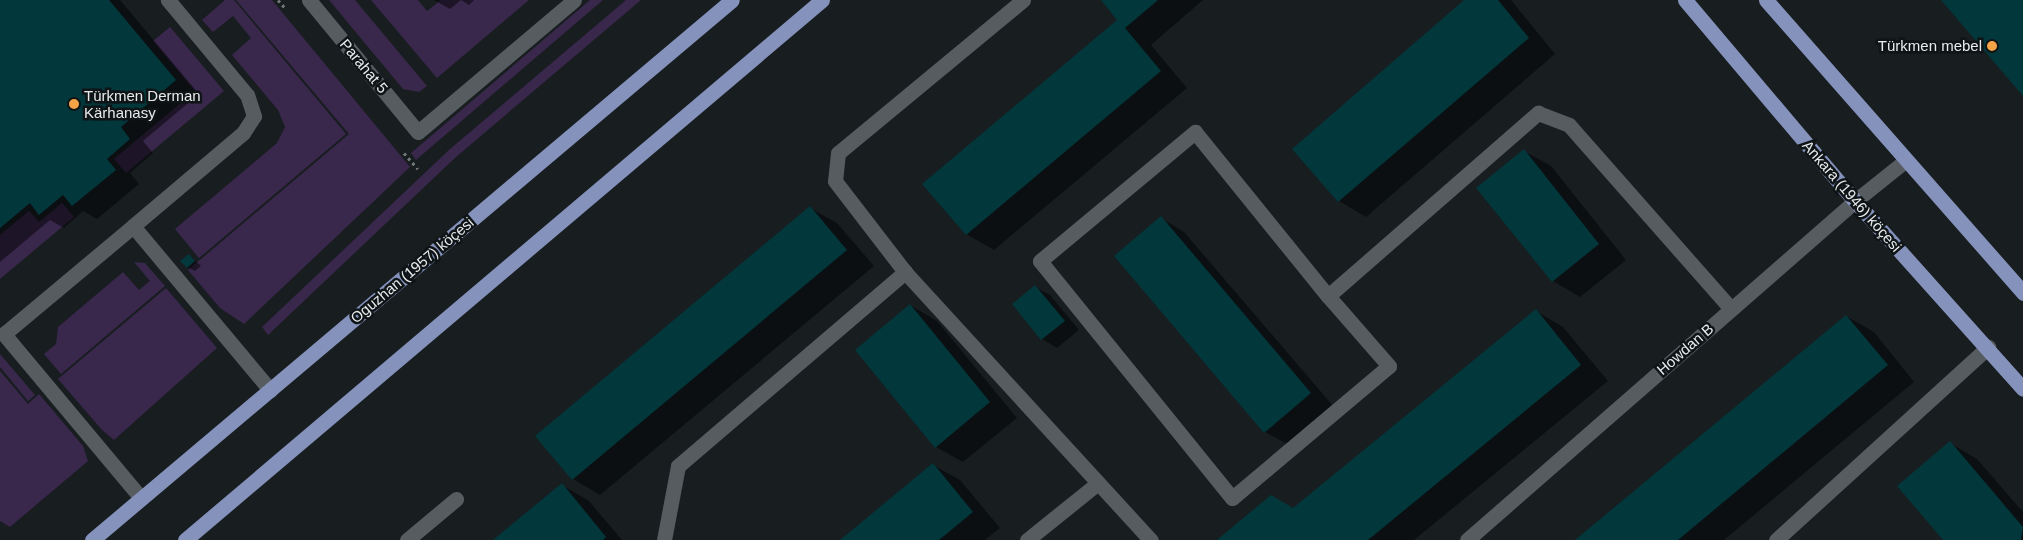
<!DOCTYPE html>
<html>
<head>
<meta charset="utf-8">
<style>
  body { margin:0 }
  #map { position:relative; width:2023px; height:540px; overflow:hidden; background:#181d20; font-family:Helvetica,sans-serif }
  div>[style] { position:absolute }
  .green>* { inset:0; background:#39274c }
  .shadow>* { inset:0; background:#0007 }
  .building>* { inset:0; background:#02383c }
  .path>* { height:3px; margin-top:-1.5px; transform-origin:0; background:repeating-linear-gradient(90deg,#737779 0 2.5px,transparent 0 6.5px) }
  .minor>* { height:15px; margin:-7.5px; padding:0 7.5px; transform-origin:7.5px; border-radius:7.5px; background:#575c60 }
  .major>* { height:15px; margin:-7.5px; padding:0 7.5px; transform-origin:7.5px; border-radius:7.5px; background:#8592bc }
  .dots>* { width:14px; height:14px; translate:-50% -50%; box-sizing:border-box; border:2px solid #0f1417; border-radius:50% }
  span { translate:-50% -50%; white-space:nowrap; text-align:center; line-height:1.15; -webkit-text-stroke:5px #0f1417; paint-order:stroke }
  .poi-label { font-size:15px; color:#e8ebed }
  .right { translate:-100% -50%; text-align:right }
  .left { translate:0 -50%; text-align:left }
  .street-label { font-size:15px; color:#e8ebed }
</style>
</head>
<body>
<div id="map">
  <div class="green">
    <i style="clip-path:polygon(225px 0,234px 0,346px 134px,199px 258px,175px 229px,277px 143px,285px 127px,278px 110px,232px 55px,251px 38px,233px 16px,213px 32px,202px 20px)"></i>
    <i style="clip-path:polygon(236px 0,272px 0,410px 167px,244px 324px,220px 308px,188px 270px,349px 134px)"></i>
    <i style="clip-path:polygon(329px 0,355px 0,427px 86px,419px 92px,403px 89px)"></i>
    <i style="clip-path:polygon(371px 0,418px 0,427px 11px,441px 0,529px 0,437px 78px)"></i>
    <i style="clip-path:polygon(590px 0,603px 0,416px 160px,411px 153px)"></i>
    <i style="clip-path:polygon(626px 0,641px 0,456px 157px,268px 335px,262px 327px,450px 149px)"></i>
    <i style="clip-path:polygon(170px 27px,224px 91px,126px 173px,114px 159px,195px 91px,153px 41px)"></i>
    <i style="clip-path:polygon(62px 203px,74px 217px,0 279px,0 235px,29px 211px,39px 222px)"></i>
    <i style="clip-path:polygon(134px 262px,145px 263px,165px 286px,61px 374px,44px 354px,56px 344px,58px 327px,123px 272px,139px 290px,150px 281px)"></i>
    <i style="clip-path:polygon(166px 288px,217px 348px,114px 440px,102px 430px,58px 379px)"></i>
    <i style="clip-path:polygon(0 354px,35px 395px,28px 401px,0 367px)"></i>
    <i style="clip-path:polygon(0 371px,28px 404px,39px 394px,83px 446px,88px 461px,10px 527px,0 521px)"></i>
  </div>
  <div class="shadow">
    <i style="clip-path:polygon(0 0,120px 0,199px 94px,143px 141px,153px 153px,130px 173px,139px 184px,97px 219px,83px 211px,64px 228px,50px 220px,0 262px)"></i>
    <i style="clip-path:polygon(434px 0,474px 0,469px 5px,461px 0,450px 9px)"></i>
    <i style="clip-path:polygon(1102px 0,1203px 0,1151px 45px,1187px 88px,994px 250px,966px 234px,1119px 20px)"></i>
    <i style="clip-path:polygon(1465px 0,1511px 0,1555px 54px,1366px 217px,1339px 201px)"></i>
    <i style="clip-path:polygon(1524px 151px,1551px 166px,1626px 260px,1580px 297px,1553px 281px)"></i>
    <i style="clip-path:polygon(810px 208px,837px 223px,874px 266px,600px 495px,573px 479px)"></i>
    <i style="clip-path:polygon(1161px 218px,1184px 232px,1334px 407px,1289px 445px,1265px 432px)"></i>
    <i style="clip-path:polygon(189px 255px,201px 266px,195px 271px,187px 267px)"></i>
    <i style="clip-path:polygon(1035px 287px,1050px 295px,1079px 330px,1057px 348px,1042px 339px,1013px 304px)"></i>
    <i style="clip-path:polygon(910px 305px,937px 321px,1017px 418px,963px 462px,936px 447px)"></i>
    <i style="clip-path:polygon(1536px 311px,1563px 327px,1608px 381px,1414px 540px,1219px 540px,1293px 509px)"></i>
    <i style="clip-path:polygon(1846px 316px,1874px 332px,1914px 382px,1724px 540px,1577px 540px)"></i>
    <i style="clip-path:polygon(1950px 443px,1977px 459px,2023px 512px,2023px 540px,1945px 540px)"></i>
    <i style="clip-path:polygon(933px 465px,960px 480px,1000px 528px,985px 540px,842px 540px)"></i>
    <i style="clip-path:polygon(562px 485px,589px 501px,622px 540px,495px 540px)"></i>
  </div>
  <div class="building">
    <i style="clip-path:polygon(0 0,109px 0,176px 80px,121px 127px,130px 139px,107px 159px,116px 170px,72px 206px,63px 195px,39px 215px,30px 203px,0 228px)"></i>
    <i style="clip-path:polygon(1101px 0,1158px 0,1125px 28px,1161px 71px,966px 235px,922px 184px,1117px 20px)"></i>
    <i style="clip-path:polygon(1464px 0,1498px 0,1529px 38px,1338px 202px,1292px 149px)"></i>
    <i style="clip-path:polygon(1941px 0,2023px 0,2023px 96px)"></i>
    <i style="clip-path:polygon(1524px 149px,1599px 244px,1552px 282px,1476px 188px)"></i>
    <i style="clip-path:polygon(810px 206px,847px 250px,572px 480px,535px 436px)"></i>
    <i style="clip-path:polygon(1161px 216px,1311px 393px,1264px 433px,1114px 256px)"></i>
    <i style="clip-path:polygon(189px 254px,195px 261px,187px 268px,180px 261px)"></i>
    <i style="clip-path:polygon(1035px 285px,1065px 321px,1041px 340px,1012px 304px)"></i>
    <i style="clip-path:polygon(910px 304px,990px 402px,935px 448px,855px 350px)"></i>
    <i style="clip-path:polygon(1536px 309px,1581px 365px,1368px 540px,1217px 540px,1271px 495px,1293px 508px)"></i>
    <i style="clip-path:polygon(1846px 315px,1888px 365px,1678px 540px,1575px 540px)"></i>
    <i style="clip-path:polygon(1950px 441px,2023px 527px,2021px 540px,1943px 540px,1897px 486px)"></i>
    <i style="clip-path:polygon(933px 463px,973px 512px,939px 540px,840px 540px)"></i>
    <i style="clip-path:polygon(562px 483px,606px 537px,603px 540px,493px 540px)"></i>
  </div>
  <div class="path">
    <i style="left:278px;top:0;width:12px;rotate:48deg"></i>
    <i style="left:404px;top:153px;width:21px;rotate:49deg"></i>
  </div>
  <div class="minor">
    <i style="left:309px;top:0;width:171px;rotate:50.5deg"></i>
    <i style="left:418px;top:132px;width:204px;rotate:-40.2deg"></i>
    <i style="left:1023px;top:0;width:240px;rotate:140.4deg"></i>
    <i style="left:838px;top:153px;width:28px;rotate:96deg"></i>
    <i style="left:835px;top:181px;width:115px;rotate:52.4deg"></i>
    <i style="left:905px;top:272px;width:364px;rotate:47.5deg"></i>
    <i style="left:1195px;top:132px;width:211px;rotate:51deg"></i>
    <i style="left:1328px;top:296px;width:93px;rotate:48.9deg"></i>
    <i style="left:1389px;top:366px;width:205px;rotate:139.9deg"></i>
    <i style="left:1232px;top:498px;width:305px;rotate:-129deg"></i>
    <i style="left:1040px;top:261px;width:202px;rotate:-39.8deg"></i>
    <i style="left:133px;top:226px;width:144px;rotate:-40.2deg"></i>
    <i style="left:243px;top:133px;width:20px;rotate:-57deg"></i>
    <i style="left:254px;top:116px;width:22px;rotate:-108deg"></i>
    <i style="left:247px;top:95px;width:124px;rotate:-129.7deg"></i>
    <i style="left:1328px;top:296px;width:279px;rotate:-41.1deg"></i>
    <i style="left:1538px;top:113px;width:33px;rotate:21deg"></i>
    <i style="left:1569px;top:125px;width:245px;rotate:48.6deg"></i>
    <i style="left:141px;top:498px;width:214px;rotate:-129.9deg"></i>
    <i style="left:4px;top:334px;width:168px;rotate:-39.9deg"></i>
    <i style="left:133px;top:226px;width:214px;rotate:50.1deg"></i>
    <i style="left:407px;top:540px;width:64px;rotate:-39.9deg"></i>
    <i style="left:664px;top:540px;width:75px;rotate:-79.3deg"></i>
    <i style="left:678px;top:466px;width:299px;rotate:-40.5deg"></i>
    <i style="left:1027px;top:540px;width:91px;rotate:-38.8deg"></i>
    <i style="left:1467px;top:540px;width:515px;rotate:-41.14deg"></i>
    <i style="left:1855px;top:201px;width:64px;rotate:-38.7deg"></i>
    <i style="left:1776px;top:540px;width:287px;rotate:-42.3deg"></i>
  </div>
  <div class="major">
    <i style="left:1685px;top:0;width:263px;rotate:49.8deg"></i>
    <i style="left:1855px;top:201px;width:252px;rotate:48.2deg"></i>
    <i style="left:1766px;top:0;width:390px;rotate:48.7deg"></i>
    <i style="left:92px;top:540px;width:837px;rotate:-40.16deg"></i>
    <i style="left:185px;top:540px;width:835px;rotate:-40.29deg"></i>
  </div>
  <div class="dots">
    <i style="left:1992px;top:46px;background:#f5a346"></i>
    <i style="left:74px;top:104px;background:#f5a346"></i>
  </div>
  <div class="poi-label">
    <span class="right" style="left:1982px;top:46px">Türkmen mebel</span>
    <span class="left" style="left:84px;top:104px">Türkmen Derman<br>Kärhanasy</span>
  </div>
  <div class="street-label">
    <span style="left:364px;top:66px;rotate:50deg">Parahat 5</span>
    <span style="left:1852px;top:196px;rotate:49deg">Ankara (1946) köçesi</span>
    <span style="left:412px;top:270px;rotate:-40deg">Oguzhan (1957) köçesi</span>
    <span style="left:1685px;top:349px;rotate:-41deg">Howdan B</span>
  </div>
</div>
</body>
</html>
